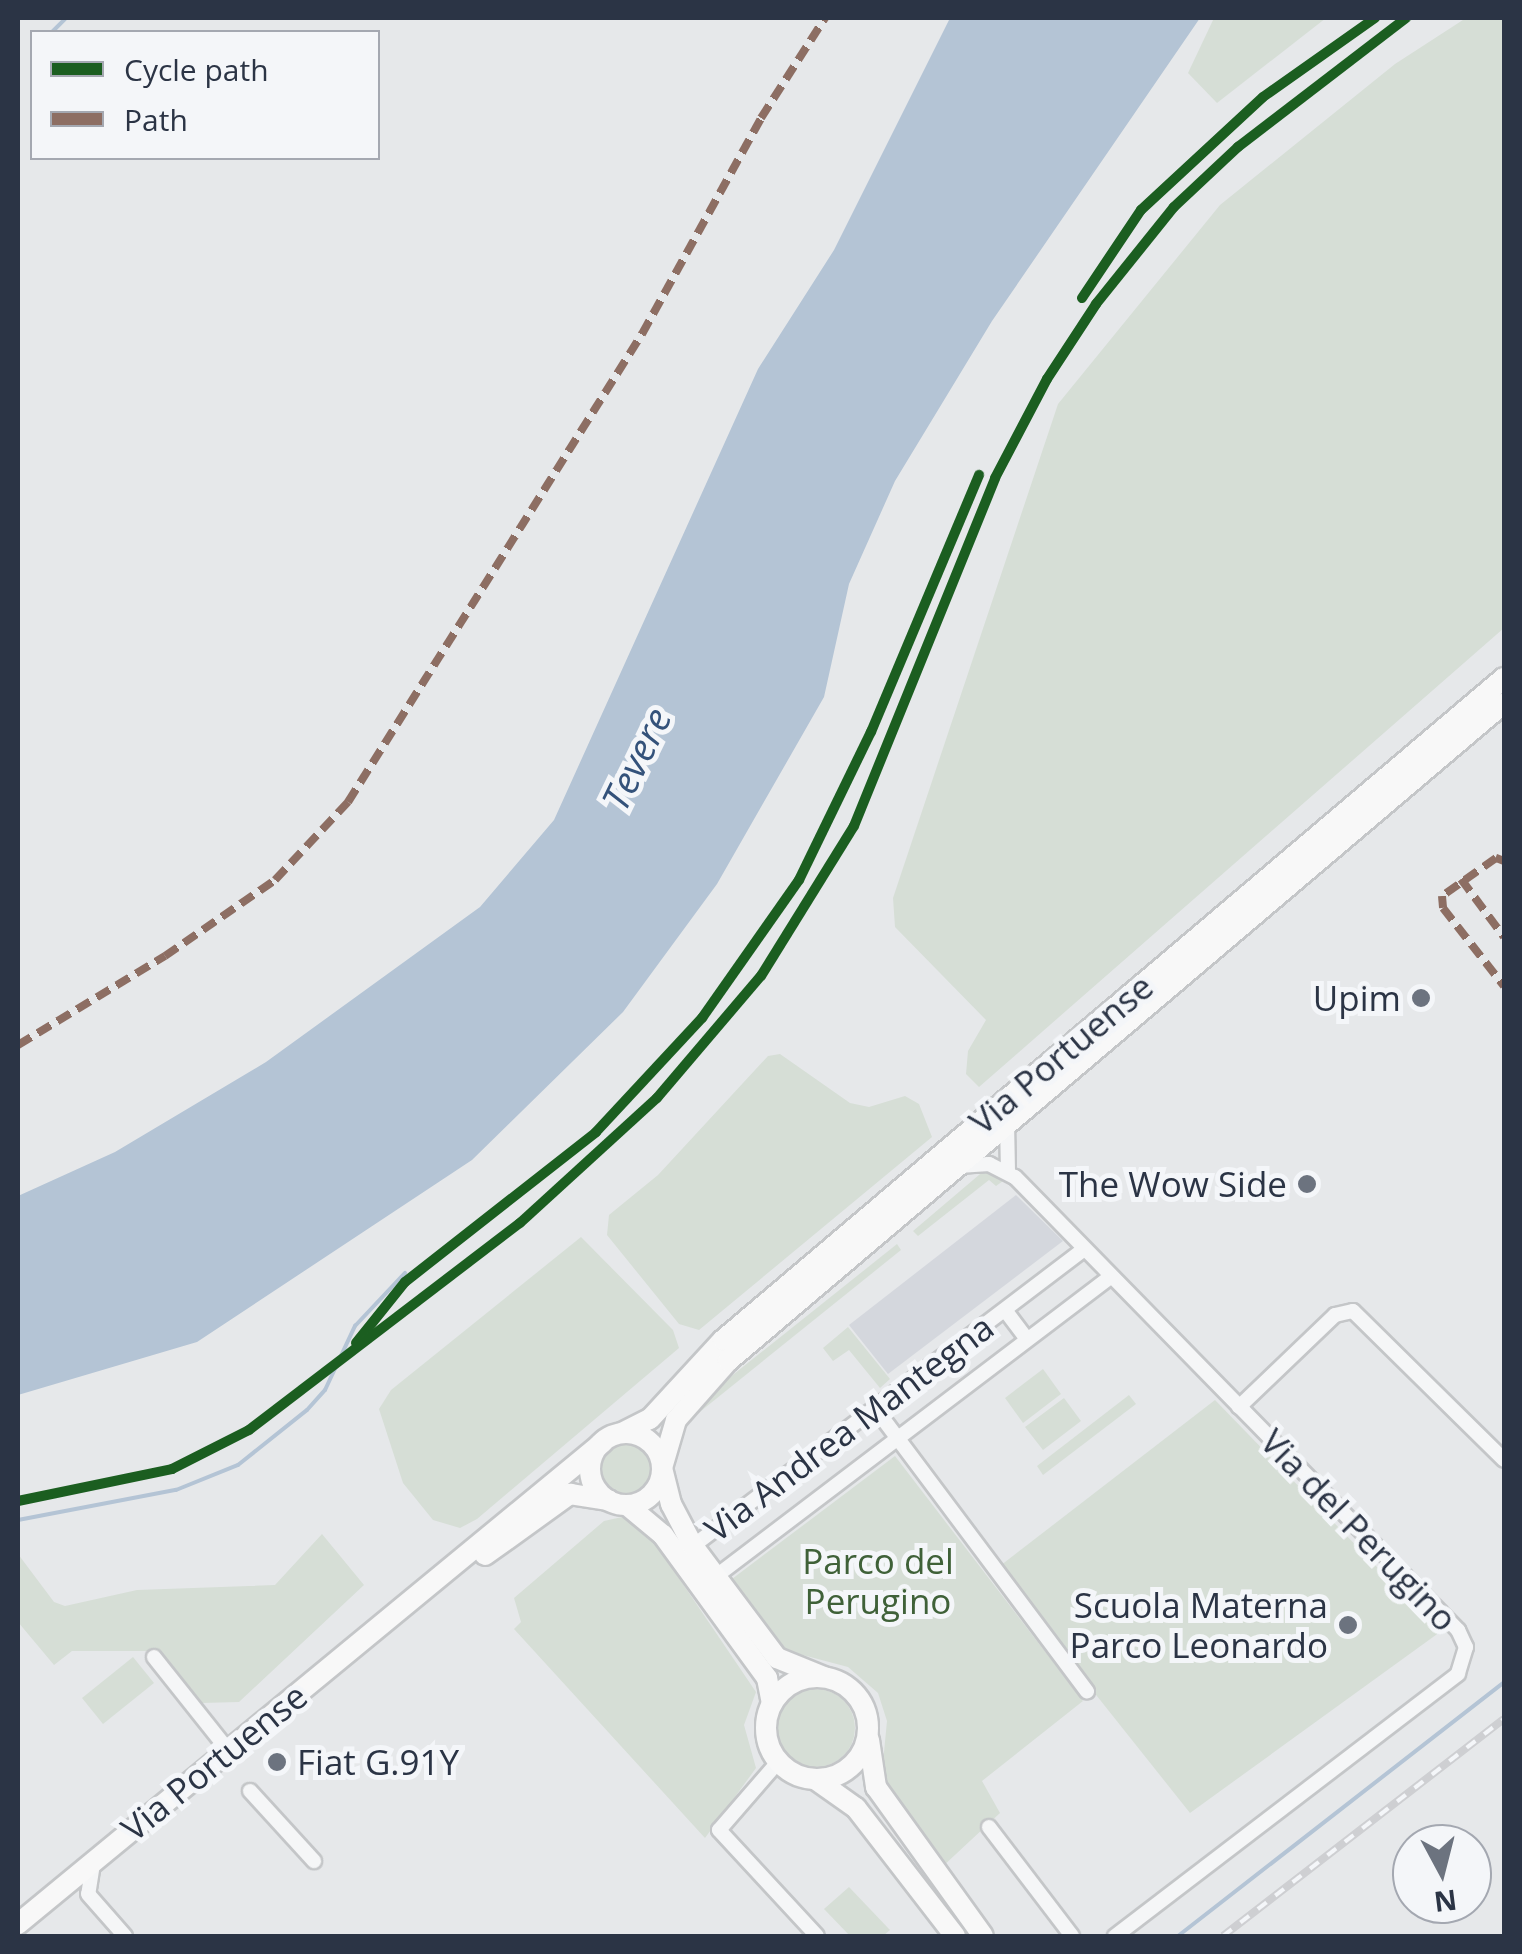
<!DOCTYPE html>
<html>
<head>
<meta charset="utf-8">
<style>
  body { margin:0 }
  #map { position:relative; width:1522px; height:1954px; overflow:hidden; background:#e6e8ea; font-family:"Open Sans",sans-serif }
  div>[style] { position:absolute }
  .built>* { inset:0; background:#d4d7dd }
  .green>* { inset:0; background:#d6ded6 }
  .round { border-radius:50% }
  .water>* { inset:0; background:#b4c4d5 }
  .stream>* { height:4px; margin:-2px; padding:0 2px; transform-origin:2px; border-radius:2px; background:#b4c4d5 }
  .roads { filter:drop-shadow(2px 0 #c4c6c8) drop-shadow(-2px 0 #c4c6c8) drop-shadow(0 2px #c4c6c8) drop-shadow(0 -2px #c4c6c8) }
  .street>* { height:14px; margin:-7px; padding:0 7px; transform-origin:7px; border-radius:7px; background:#f5f6f7 }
  .secondary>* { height:20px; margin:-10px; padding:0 10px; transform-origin:10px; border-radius:10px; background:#f8f8f8 }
  .secondary>.ring { margin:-10px; padding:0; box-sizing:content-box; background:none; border:20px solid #f8f8f8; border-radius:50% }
  .rail>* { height:8px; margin-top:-4px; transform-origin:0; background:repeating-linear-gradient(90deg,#f4f6f9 0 11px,#cecfd2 0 22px); box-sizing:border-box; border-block:2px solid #cecfd2 }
  .quiet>* { height:8px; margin-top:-4px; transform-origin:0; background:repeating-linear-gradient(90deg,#8d6e63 0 15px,transparent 0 23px) }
  .cycleway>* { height:10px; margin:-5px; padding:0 5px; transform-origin:5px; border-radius:5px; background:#1b5e20 }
  .dots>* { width:28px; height:28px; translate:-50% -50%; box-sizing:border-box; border:5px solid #f4f6f9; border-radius:50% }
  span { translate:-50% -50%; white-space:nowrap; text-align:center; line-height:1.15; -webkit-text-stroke:10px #f4f6f9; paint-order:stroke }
  .poi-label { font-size:35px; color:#2b3445 }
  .right { translate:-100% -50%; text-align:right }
  .left { translate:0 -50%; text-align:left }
  .street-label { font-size:35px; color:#2b3445 }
  .park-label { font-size:35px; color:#3f6138 }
  .water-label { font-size:38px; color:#34527a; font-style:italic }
  .frame { position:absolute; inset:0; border:20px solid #2b3445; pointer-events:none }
  .legend { position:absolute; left:30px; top:30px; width:350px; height:130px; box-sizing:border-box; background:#f4f6f9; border:2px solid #a4a8b1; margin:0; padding:12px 18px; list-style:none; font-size:30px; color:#2b3445 }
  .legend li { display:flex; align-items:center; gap:20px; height:50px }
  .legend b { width:50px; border:2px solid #a4a8b1 }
  .north { position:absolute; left:1392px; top:1824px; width:100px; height:100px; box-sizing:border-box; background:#f4f6f9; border:2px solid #a4a8b1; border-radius:50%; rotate:173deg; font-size:28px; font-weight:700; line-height:40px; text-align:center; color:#2b3445 }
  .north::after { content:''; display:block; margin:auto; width:35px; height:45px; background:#6c737f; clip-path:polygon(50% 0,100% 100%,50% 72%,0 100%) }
</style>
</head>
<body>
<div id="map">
  <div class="built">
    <i style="clip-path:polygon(1016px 1195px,1063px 1241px,888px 1374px,849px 1325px)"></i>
  </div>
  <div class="green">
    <i style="clip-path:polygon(1214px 18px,1326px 18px,1217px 103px,1188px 73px)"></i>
    <i style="clip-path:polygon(1466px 18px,1504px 18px,1504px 628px,979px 1087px,966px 1074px,968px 1051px,986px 1020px,895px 927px,893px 898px,1058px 404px,1220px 205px,1395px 64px)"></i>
    <i style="clip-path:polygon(780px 1054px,850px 1103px,869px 1107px,905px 1096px,919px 1104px,932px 1137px,699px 1330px,679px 1324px,607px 1235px,609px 1215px,658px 1175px,768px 1056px)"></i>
    <i style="clip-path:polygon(986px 1169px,1003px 1181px,996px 1186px,989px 1180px,918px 1236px,913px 1231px)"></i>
    <i style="clip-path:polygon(581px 1237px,673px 1330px,679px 1348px,477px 1519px,460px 1528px,433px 1520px,403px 1483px,379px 1409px,391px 1390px)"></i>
    <i style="clip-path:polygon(897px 1244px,901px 1250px,691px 1419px,709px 1394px)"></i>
    <i style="clip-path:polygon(848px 1327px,890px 1379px,880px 1388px,849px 1350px,833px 1361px,823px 1348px)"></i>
    <i style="clip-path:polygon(1043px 1369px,1061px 1394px,1023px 1423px,1005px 1398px)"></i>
    <i style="clip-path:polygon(1129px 1395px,1136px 1404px,1043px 1475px,1037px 1466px)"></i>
    <i style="clip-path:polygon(1064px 1398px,1081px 1421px,1043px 1450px,1025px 1427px)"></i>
    <i style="clip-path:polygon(1215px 1400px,1440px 1632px,1190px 1813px,996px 1569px)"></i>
    <i class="round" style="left:599px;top:1442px;width:54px;height:54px"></i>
    <i style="clip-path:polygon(895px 1456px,1083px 1701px,982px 1781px,1000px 1813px,941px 1868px,881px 1783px,887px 1721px,878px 1693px,848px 1667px,784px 1650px,732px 1579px)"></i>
    <i style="clip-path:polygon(622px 1517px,647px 1531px,756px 1692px,744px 1725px,756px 1768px,705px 1838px,514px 1629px,521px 1622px,514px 1598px,604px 1521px)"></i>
    <i style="clip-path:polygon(322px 1534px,364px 1585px,239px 1702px,201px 1703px,160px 1655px,148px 1651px,72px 1651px,54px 1665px,18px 1622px,18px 1554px,54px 1602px,65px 1606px,137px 1590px,275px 1585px)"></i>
    <i style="clip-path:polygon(133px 1657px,154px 1683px,103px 1724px,82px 1698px)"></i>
    <i class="round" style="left:777px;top:1689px;width:78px;height:78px"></i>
    <i style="clip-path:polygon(849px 1887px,890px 1930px,883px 1936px,850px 1936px,824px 1909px)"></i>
  </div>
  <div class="water">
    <i style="clip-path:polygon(950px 18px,1200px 18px,992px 321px,895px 481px,849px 584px,824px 697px,717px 884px,623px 1012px,472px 1160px,197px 1342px,18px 1395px,18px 1196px,115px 1152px,266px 1062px,480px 907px,554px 820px,758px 369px,834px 250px)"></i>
  </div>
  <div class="stream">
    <i style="left:52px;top:32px;width:20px;rotate:-45deg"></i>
    <i style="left:18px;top:1520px;width:161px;rotate:-10.8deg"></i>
    <i style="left:176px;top:1490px;width:67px;rotate:-22deg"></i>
    <i style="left:238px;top:1465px;width:88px;rotate:-38.6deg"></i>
    <i style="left:307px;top:1410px;width:27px;rotate:-48deg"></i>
    <i style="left:325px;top:1390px;width:71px;rotate:-64.9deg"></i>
    <i style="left:355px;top:1326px;width:73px;rotate:-46.7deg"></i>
    <i style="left:1178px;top:1936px;width:413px;rotate:-37.9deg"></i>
  </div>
  <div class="roads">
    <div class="street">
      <i style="left:1007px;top:1123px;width:48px;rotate:88.8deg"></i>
      <i style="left:959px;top:1166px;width:30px;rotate:-4deg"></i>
      <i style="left:989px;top:1164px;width:29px;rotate:27deg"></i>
      <i style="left:1015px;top:1177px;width:634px;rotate:45.64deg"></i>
      <i style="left:1458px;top:1630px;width:19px;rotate:65deg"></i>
      <i style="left:1466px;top:1647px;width:28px;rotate:107deg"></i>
      <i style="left:1458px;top:1674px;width:432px;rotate:142.6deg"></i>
      <i style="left:1005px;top:1310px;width:35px;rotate:53deg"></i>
      <i style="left:1239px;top:1407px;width:133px;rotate:-43.8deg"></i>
      <i style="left:1335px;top:1315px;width:18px;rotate:-13deg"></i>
      <i style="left:1353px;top:1311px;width:212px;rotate:44.6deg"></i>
      <i style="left:875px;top:1408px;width:354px;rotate:53.2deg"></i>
      <i style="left:693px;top:1546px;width:491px;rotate:-37.2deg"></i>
      <i style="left:715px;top:1577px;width:496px;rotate:-37.2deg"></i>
      <i style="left:154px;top:1657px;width:119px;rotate:51.5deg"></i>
      <i style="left:778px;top:1762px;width:90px;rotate:130.9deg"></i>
      <i style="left:719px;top:1830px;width:144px;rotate:47.2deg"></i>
      <i style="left:250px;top:1791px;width:95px;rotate:47.6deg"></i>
      <i style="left:989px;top:1827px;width:137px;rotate:52.7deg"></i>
      <i style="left:93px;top:1864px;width:30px;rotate:99deg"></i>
      <i style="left:88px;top:1894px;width:56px;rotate:48.6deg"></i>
    </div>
    <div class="secondary">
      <i style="left:622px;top:1433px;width:31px;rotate:-27deg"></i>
      <i style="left:650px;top:1419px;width:108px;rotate:-47.3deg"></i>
      <i style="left:723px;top:1340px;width:1024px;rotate:-40.29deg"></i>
      <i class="ring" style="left:590px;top:1433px;width:52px;height:52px"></i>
      <i style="left:627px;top:1505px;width:47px;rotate:39.8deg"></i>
      <i style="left:663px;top:1535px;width:177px;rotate:54deg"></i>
      <i style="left:767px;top:1678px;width:25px;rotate:79deg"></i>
      <i style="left:485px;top:1555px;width:105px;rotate:-35.7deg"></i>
      <i style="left:570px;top:1494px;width:39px;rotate:9deg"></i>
      <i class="ring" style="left:766px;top:1677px;width:82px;height:82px"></i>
      <i style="left:824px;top:1677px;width:51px;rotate:-158deg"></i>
      <i style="left:777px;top:1658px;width:140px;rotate:-126.9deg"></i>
      <i style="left:693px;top:1546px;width:47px;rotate:-117.6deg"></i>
      <i style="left:671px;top:1504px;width:37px;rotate:-104deg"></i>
      <i style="left:662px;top:1468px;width:50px;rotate:-73.7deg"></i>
      <i style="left:676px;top:1420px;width:79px;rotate:-48.6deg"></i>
      <i style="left:728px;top:1361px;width:1017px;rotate:-40.3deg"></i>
      <i style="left:869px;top:1740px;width:48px;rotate:81.5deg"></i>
      <i style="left:876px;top:1787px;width:183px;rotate:54.3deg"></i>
      <i style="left:815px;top:1779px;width:50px;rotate:35.3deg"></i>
      <i style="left:856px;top:1808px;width:162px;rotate:52.3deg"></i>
      <i style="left:18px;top:1924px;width:757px;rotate:-39.48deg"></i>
    </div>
  </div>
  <div class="rail">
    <i style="left:1223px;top:1936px;width:355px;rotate:-37.7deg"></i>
  </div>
  <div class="quiet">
    <i style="left:1504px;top:861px;width:9px;rotate:-159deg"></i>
    <i style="left:1496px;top:858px;width:66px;rotate:144.9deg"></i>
    <i style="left:1442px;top:896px;width:12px;rotate:85deg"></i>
    <i style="left:1443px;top:908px;width:99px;rotate:52deg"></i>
    <i style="left:1461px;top:879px;width:72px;rotate:53.4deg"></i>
    <i style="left:18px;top:1045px;width:172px;rotate:-31.2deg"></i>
    <i style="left:165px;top:956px;width:134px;rotate:-34.6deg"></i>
    <i style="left:275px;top:880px;width:107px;rotate:-46.9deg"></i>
    <i style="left:348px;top:802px;width:553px;rotate:-57.86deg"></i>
    <i style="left:642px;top:334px;width:247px;rotate:-61.1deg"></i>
    <i style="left:761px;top:118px;width:119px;rotate:-57.4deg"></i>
  </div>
  <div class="cycleway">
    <i style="left:1082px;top:298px;width:106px;rotate:-56.2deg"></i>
    <i style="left:1141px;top:210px;width:166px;rotate:-42.8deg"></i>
    <i style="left:1263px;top:97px;width:137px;rotate:-35.2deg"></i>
    <i style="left:356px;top:1343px;width:78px;rotate:-51.2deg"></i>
    <i style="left:405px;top:1282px;width:243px;rotate:-38.1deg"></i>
    <i style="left:596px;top:1132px;width:156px;rotate:-47.1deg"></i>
    <i style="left:702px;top:1018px;width:169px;rotate:-54.9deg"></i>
    <i style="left:799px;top:880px;width:165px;rotate:-64.1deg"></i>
    <i style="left:871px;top:732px;width:279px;rotate:-67.2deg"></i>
    <i style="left:18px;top:1501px;width:157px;rotate:-11.7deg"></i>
    <i style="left:172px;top:1469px;width:86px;rotate:-26.9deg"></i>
    <i style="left:249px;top:1430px;width:341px;rotate:-37.4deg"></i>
    <i style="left:520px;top:1223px;width:185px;rotate:-42.4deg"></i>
    <i style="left:657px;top:1098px;width:160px;rotate:-49.6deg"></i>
    <i style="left:761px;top:976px;width:176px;rotate:-58.2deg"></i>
    <i style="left:854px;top:826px;width:375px;rotate:-67.9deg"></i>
    <i style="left:995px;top:478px;width:112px;rotate:-62.3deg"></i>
    <i style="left:1047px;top:379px;width:90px;rotate:-56.8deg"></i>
    <i style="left:1096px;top:304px;width:124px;rotate:-51.2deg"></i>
    <i style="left:1174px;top:207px;width:88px;rotate:-43.2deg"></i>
    <i style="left:1238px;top:147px;width:212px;rotate:-37.5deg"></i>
  </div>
  <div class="dots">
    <i style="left:1421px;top:998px;background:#6c737f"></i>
    <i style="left:1307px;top:1184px;background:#6c737f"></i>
    <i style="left:1348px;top:1625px;background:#6c737f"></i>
    <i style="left:277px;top:1762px;background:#6c737f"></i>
  </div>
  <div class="poi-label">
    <span class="right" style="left:1401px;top:998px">Upim</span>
    <span class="right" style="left:1287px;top:1184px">The Wow Side</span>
    <span class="right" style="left:1328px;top:1625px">Scuola Materna<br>Parco Leonardo</span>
    <span class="left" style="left:297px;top:1762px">Fiat G.91Y</span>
  </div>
  <div class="street-label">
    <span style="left:1061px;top:1054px;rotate:-40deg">Via Portuense</span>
    <span style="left:849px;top:1428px;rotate:-37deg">Via Andrea Mantegna</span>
    <span style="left:1359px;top:1530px;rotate:46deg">Via del Perugino</span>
    <span style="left:214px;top:1762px;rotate:-39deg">Via Portuense</span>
  </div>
  <div class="park-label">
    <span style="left:878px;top:1581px">Parco del<br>Perugino</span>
  </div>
  <div class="water-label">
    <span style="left:636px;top:759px;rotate:-64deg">Tevere</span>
  </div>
  <div class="frame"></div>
  <ul class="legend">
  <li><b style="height:12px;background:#1b5e20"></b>Cycle path</li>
  <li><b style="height:12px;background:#8d6e63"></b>Path</li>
  </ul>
  <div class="north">N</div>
</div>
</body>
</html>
